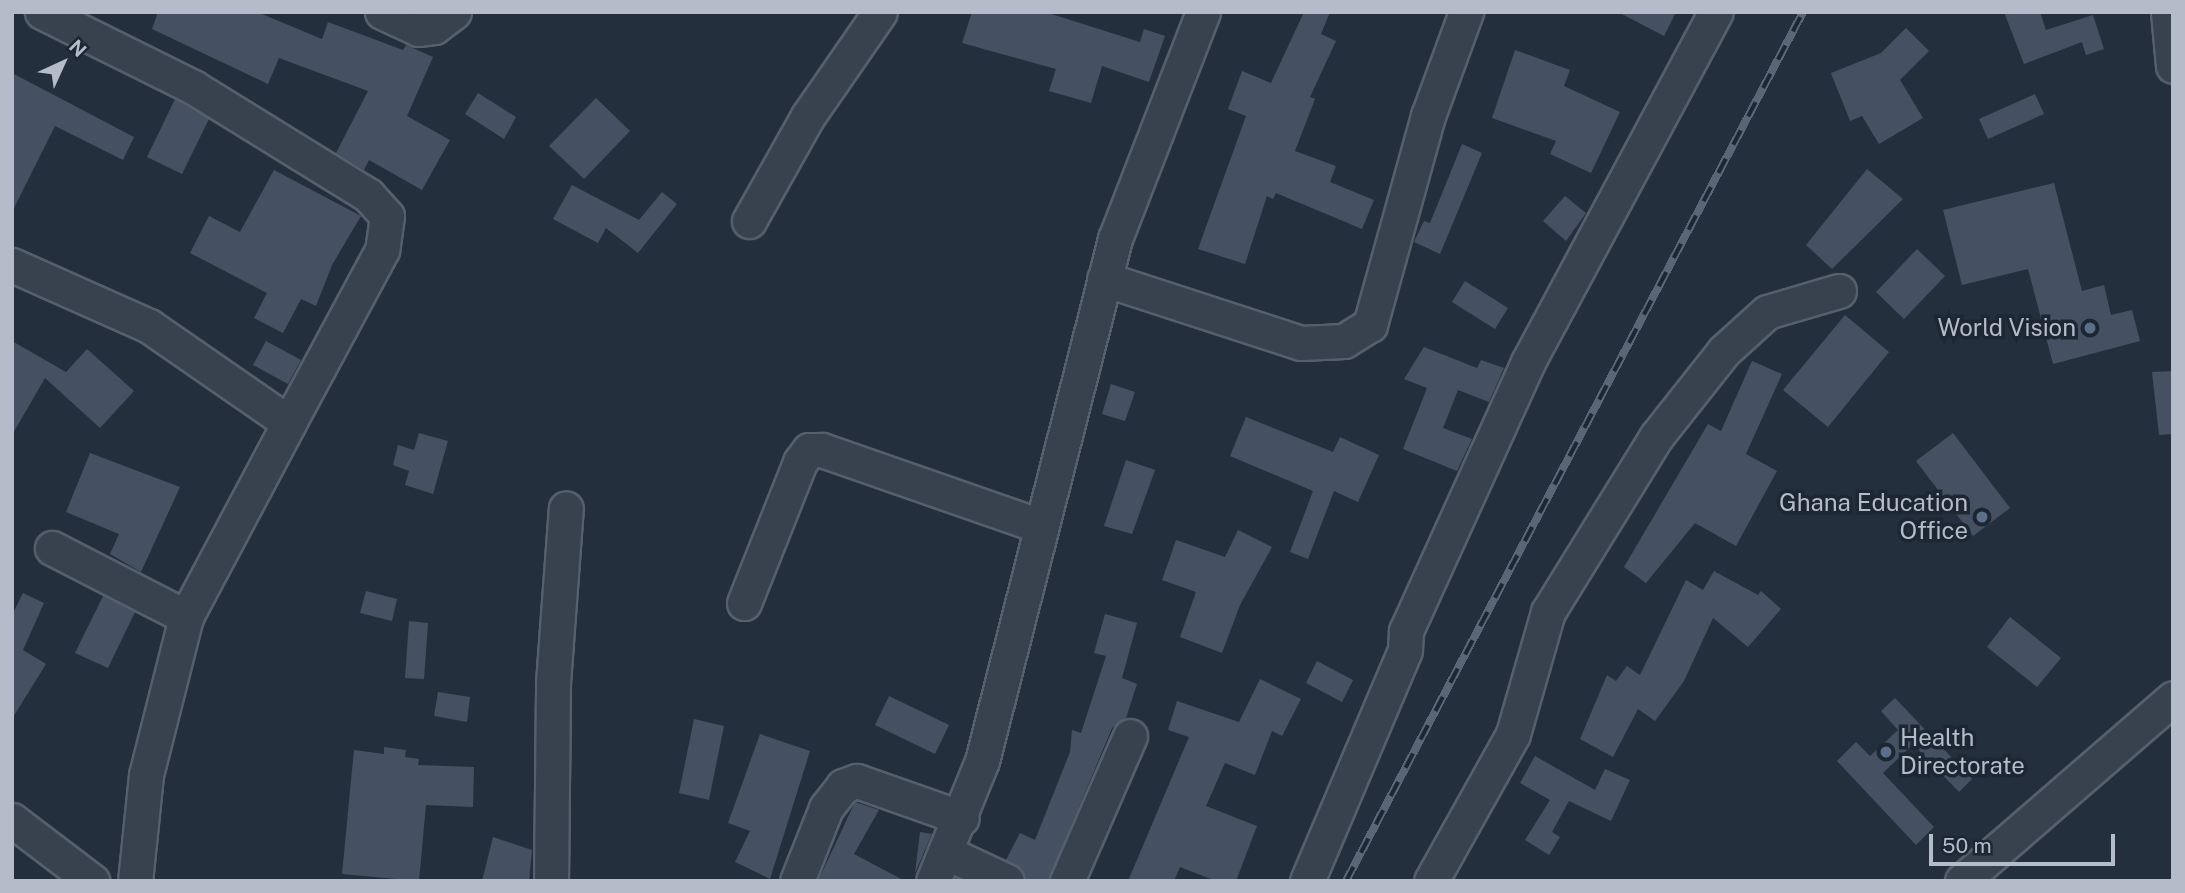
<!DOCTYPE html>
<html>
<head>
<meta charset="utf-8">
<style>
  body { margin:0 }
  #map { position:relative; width:2185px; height:893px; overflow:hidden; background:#242f3e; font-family:"Public Sans",sans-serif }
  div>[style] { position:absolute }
  .building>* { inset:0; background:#455162 }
  .roads { filter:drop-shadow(2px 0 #565f6c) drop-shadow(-2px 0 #565f6c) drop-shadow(0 2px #565f6c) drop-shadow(0 -2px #565f6c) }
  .minor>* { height:33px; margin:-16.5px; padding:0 16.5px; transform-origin:16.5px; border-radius:16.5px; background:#38414e }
  .rail>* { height:8px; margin-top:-4px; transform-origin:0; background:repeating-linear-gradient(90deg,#1d2633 0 16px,#5a6575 0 32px); box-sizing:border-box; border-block:2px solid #5a6575 }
  .dots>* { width:19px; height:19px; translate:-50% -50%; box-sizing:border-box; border:4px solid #1d2633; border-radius:50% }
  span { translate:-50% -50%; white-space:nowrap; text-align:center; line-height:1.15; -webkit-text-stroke:7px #1d2633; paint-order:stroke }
  .poi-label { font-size:24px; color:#b4bcc9 }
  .right { translate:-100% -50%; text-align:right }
  .left { translate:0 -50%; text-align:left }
  .frame { position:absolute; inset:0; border:14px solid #b4bcc9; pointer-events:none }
  .north { position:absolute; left:28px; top:28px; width:70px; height:70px; -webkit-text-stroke:5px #1d2633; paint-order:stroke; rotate:45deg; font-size:19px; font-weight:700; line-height:28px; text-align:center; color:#b4bcc9 }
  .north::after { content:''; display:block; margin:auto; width:24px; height:32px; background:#b4bcc9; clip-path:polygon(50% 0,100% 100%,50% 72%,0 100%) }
  .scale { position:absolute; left:1929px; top:834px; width:186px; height:32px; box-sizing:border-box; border:4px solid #b4bcc9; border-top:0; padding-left:9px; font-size:21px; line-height:24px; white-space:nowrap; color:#b4bcc9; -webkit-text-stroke:5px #1d2633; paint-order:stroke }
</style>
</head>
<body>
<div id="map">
  <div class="building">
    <i style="clip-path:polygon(158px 12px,257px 12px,322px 39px,328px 22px,403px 50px,406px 45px,433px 57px,407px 116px,450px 140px,422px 190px,369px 160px,364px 170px,336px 153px,368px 91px,279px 58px,268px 84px,152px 29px)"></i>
    <i style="clip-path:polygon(972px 12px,1045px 12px,1140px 42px,1144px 29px,1165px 36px,1149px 82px,1102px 66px,1091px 103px,1049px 91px,1056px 69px,962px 43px)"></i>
    <i style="clip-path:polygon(1304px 12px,1330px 12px,1321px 34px,1336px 41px,1310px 97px,1315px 99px,1295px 151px,1336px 166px,1330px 182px,1374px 200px,1362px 229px,1276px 193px,1273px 199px,1267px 196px,1245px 264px,1198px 249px,1246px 116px,1228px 109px,1242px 71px,1271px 83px)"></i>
    <i style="clip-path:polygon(1618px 12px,1676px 12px,1664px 36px)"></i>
    <i style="clip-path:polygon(2004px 12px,2040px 12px,2046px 30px,2093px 15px,2104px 49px,2086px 55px,2082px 42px,2024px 64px)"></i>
    <i style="clip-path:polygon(1906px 28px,1929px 51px,1900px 80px,1923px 118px,1879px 144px,1862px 116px,1850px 121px,1831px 73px,1881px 53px)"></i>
    <i style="clip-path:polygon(1515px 50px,1570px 70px,1564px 86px,1620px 112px,1591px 173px,1550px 154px,1556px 141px,1492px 118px)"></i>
    <i style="clip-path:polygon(12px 73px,134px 137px,123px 160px,55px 126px,12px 212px)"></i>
    <i style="clip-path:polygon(478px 93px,516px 117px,504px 139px,465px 114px)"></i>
    <i style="clip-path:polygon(2035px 94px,2044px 114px,1988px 139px,1979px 119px)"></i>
    <i style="clip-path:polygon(596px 98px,630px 131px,584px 179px,549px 146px)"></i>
    <i style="clip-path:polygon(175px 99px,209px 119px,182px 174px,147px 157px)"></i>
    <i style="clip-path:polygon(1462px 144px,1482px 153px,1440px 254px,1414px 242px,1424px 221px,1430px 223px)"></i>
    <i style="clip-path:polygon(1867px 169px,1903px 199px,1832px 269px,1806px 245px)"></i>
    <i style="clip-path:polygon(274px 170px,361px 216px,332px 265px,316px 306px,301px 299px,283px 333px,254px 318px,267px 293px,190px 253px,209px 216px,240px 232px)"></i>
    <i style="clip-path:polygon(2054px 183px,2082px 291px,2104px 285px,2111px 315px,2132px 310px,2140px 341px,2053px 364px,2028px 269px,1962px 285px,1943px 210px)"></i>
    <i style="clip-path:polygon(572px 185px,639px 220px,662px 192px,677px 204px,638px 253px,606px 228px,598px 243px,553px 219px)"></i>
    <i style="clip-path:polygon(1565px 196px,1586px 213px,1566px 241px,1543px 221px)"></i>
    <i style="clip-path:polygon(1917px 249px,1945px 276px,1904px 319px,1876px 292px)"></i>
    <i style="clip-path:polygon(1465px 281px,1508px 308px,1495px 329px,1452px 302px)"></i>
    <i style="clip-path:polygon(1845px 315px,1889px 352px,1828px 427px,1783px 390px)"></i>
    <i style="clip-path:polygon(12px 341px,66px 372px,87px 349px,134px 391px,100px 428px,45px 378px,12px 435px)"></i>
    <i style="clip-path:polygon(266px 341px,301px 360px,288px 384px,253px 365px)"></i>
    <i style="clip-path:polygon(1424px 347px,1477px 368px,1481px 360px,1504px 368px,1489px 402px,1458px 390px,1443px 428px,1472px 439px,1457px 471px,1403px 449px,1427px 388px,1404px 379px)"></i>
    <i style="clip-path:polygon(1752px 361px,1782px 374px,1746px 454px,1777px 471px,1736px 546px,1695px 523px,1646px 583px,1624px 567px,1708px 424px,1721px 431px)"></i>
    <i style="clip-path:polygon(2173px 371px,2173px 434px,2159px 435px,2152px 372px)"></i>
    <i style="clip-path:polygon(1111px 384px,1135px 392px,1125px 421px,1102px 414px)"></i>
    <i style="clip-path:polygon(1246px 417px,1333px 452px,1340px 437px,1379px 455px,1358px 502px,1334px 491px,1308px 559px,1290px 552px,1313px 491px,1230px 456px)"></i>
    <i style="clip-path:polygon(419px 433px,448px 441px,433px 494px,405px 485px,409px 471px,393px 465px,398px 445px,414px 450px)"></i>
    <i style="clip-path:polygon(1953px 433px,2010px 508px,1973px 536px,1916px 461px)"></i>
    <i style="clip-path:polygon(90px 453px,180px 487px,141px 572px,110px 554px,119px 534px,66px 512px)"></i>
    <i style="clip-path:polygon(1126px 460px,1155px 470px,1132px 534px,1104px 526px)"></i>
    <i style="clip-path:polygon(1238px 530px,1272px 547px,1240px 605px,1222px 653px,1180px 637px,1196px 592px,1162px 580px,1176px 540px,1225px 557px)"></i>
    <i style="clip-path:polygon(1714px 571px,1758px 595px,1761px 591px,1781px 609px,1748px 647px,1713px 618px,1684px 681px,1655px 721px,1638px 709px,1613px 757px,1580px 739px,1607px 675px,1616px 681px,1627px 666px,1640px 675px,1686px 580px,1703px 590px)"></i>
    <i style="clip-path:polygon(366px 591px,397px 599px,392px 621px,360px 613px)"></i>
    <i style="clip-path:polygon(23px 593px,44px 603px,23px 650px,46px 664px,12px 719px,12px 615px)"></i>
    <i style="clip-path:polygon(103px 596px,135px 612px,108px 668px,75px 653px)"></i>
    <i style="clip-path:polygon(1105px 614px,1137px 623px,1122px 678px,1137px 684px,1126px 718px,1112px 728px,1048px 881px,1026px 881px,1022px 869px,1006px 860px,1020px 833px,1035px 840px,1070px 752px,1072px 730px,1081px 733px,1106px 656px,1094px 653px)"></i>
    <i style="clip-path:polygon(2010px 617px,2061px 658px,2037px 687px,1987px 647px)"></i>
    <i style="clip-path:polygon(409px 621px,428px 623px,424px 679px,405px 678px)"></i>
    <i style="clip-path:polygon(1317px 661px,1353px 680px,1342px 702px,1306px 683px)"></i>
    <i style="clip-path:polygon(1260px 679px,1301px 699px,1282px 736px,1272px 731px,1255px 775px,1225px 763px,1206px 806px,1257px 826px,1236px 881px,1216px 881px,1180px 867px,1174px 881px,1128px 881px,1189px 737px,1168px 730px,1177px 701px,1239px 722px)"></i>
    <i style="clip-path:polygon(438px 692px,470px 697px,467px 722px,434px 716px)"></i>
    <i style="clip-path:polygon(889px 696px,949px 725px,935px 754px,875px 725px)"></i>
    <i style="clip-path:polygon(1895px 698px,1972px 779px,1959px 792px,1913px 744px,1883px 773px,1934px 827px,1916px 845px,1837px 761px,1856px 742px,1870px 756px,1898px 730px,1881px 711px)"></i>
    <i style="clip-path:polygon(694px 719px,724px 726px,709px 800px,679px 793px)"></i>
    <i style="clip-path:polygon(760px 734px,810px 751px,770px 879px,735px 862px,750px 831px,728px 823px)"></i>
    <i style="clip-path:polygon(384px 747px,406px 750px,405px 757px,419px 759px,418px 765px,474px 767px,473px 807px,426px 805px,419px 881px,342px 874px,354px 750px,384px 754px)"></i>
    <i style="clip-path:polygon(1535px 756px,1595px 790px,1605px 769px,1630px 780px,1611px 821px,1569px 801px,1552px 832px,1560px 837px,1549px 855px,1525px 840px,1550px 800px,1520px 783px)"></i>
    <i style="clip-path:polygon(855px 802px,879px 810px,854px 854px,905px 881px,818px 881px)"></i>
    <i style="clip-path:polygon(920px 832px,932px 834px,915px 873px)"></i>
    <i style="clip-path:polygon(493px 837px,532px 850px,529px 881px,482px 881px)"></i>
  </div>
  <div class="roads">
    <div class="minor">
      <i style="left:42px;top:12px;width:169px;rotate:26.4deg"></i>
      <i style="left:193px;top:87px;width:206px;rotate:31.7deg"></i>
      <i style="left:368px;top:195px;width:28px;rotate:48deg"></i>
      <i style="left:387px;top:216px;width:34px;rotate:98deg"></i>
      <i style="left:382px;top:250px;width:196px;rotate:118.3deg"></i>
      <i style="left:382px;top:12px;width:40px;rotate:25deg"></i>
      <i style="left:418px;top:29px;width:16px;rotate:-7deg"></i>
      <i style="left:434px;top:27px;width:25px;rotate:-37deg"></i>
      <i style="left:2168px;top:12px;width:54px;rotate:84.7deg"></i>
      <i style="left:749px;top:221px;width:120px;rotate:-60.7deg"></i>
      <i style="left:808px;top:116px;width:126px;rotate:-55.3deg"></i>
      <i style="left:12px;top:265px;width:150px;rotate:24deg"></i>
      <i style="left:149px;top:326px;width:170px;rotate:34.7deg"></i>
      <i style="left:289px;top:423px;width:220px;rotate:118deg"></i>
      <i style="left:186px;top:617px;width:163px;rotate:104.2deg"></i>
      <i style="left:146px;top:775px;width:107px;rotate:95.9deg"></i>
      <i style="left:1104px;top:279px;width:207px;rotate:18deg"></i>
      <i style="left:1301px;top:343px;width:43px;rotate:-2.7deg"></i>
      <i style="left:1344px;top:341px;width:31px;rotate:-32deg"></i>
      <i style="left:1370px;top:325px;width:217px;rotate:-74.5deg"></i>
      <i style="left:1428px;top:116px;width:111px;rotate:-69.9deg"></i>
      <i style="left:52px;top:548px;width:151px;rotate:27.2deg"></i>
      <i style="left:744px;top:603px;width:152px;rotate:-68.3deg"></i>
      <i style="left:800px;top:462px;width:15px;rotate:-53deg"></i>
      <i style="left:809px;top:450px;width:13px"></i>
      <i style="left:822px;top:450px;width:231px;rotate:19.2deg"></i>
      <i style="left:12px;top:820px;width:101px;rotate:37.3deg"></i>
      <i style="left:945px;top:852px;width:68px;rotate:25.1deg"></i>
      <i style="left:551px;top:881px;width:198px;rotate:-89.4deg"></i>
      <i style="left:553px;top:683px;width:175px;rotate:-85.8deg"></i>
      <i style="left:797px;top:881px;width:79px;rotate:-68.3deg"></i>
      <i style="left:826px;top:808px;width:28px;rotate:-52deg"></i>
      <i style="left:843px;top:786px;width:15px;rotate:-20deg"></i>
      <i style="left:857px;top:781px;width:111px;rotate:19.4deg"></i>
      <i style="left:933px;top:881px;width:130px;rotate:-67.8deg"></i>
      <i style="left:982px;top:761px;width:539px;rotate:-75.71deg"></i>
      <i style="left:1115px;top:239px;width:243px;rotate:-68.8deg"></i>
      <i style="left:1067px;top:881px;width:158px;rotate:-66.5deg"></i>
      <i style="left:1307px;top:881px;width:251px;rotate:-67deg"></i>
      <i style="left:1405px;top:650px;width:19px;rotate:-87deg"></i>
      <i style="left:1406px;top:631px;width:295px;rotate:-65.6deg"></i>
      <i style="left:1528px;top:362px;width:397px;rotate:-61.8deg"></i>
      <i style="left:1431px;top:881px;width:168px;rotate:-60.8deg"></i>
      <i style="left:1513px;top:734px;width:127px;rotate:-74deg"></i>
      <i style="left:1548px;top:612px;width:206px;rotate:-58.3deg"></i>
      <i style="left:1656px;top:437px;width:110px;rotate:-51.7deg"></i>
      <i style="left:1724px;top:351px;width:58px;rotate:-42.2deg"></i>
      <i style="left:1767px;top:312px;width:75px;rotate:-16.3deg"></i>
      <i style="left:1962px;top:881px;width:279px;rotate:-40.9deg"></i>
    </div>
  </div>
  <div class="rail">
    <i style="left:1346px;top:881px;width:982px;rotate:-62.26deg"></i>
  </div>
  <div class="dots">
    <i style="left:2090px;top:328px;background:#5c6f8a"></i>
    <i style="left:1982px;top:517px;background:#5c6f8a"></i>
    <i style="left:1886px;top:752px;background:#5c6f8a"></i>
  </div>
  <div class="poi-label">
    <span class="right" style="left:2076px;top:328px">World Vision</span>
    <span class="right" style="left:1968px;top:517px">Ghana Education<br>Office</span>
    <span class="left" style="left:1900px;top:752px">Health<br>Directorate</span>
  </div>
  <div class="frame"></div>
  <div class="north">N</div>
  <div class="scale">50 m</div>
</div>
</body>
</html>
